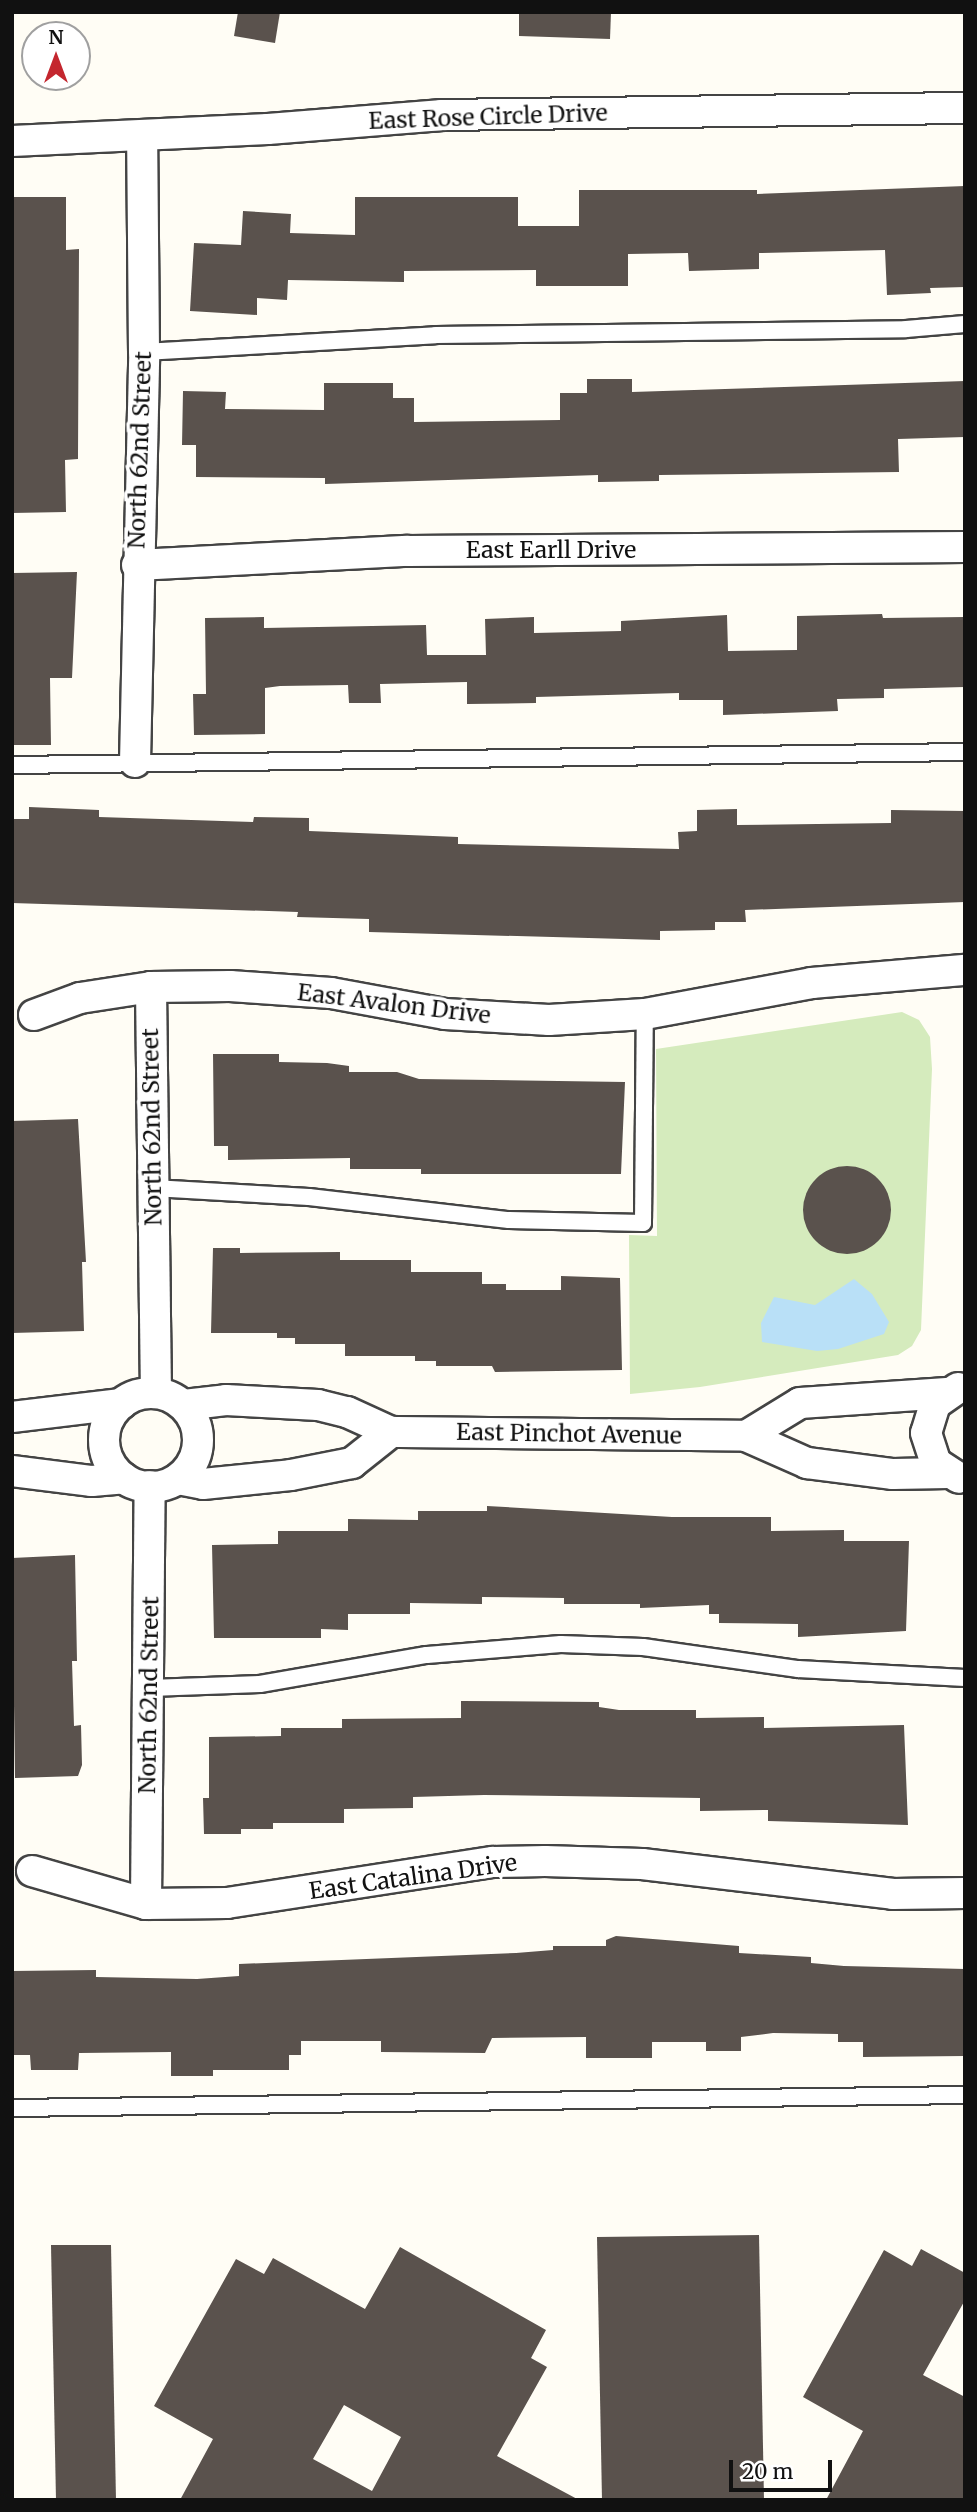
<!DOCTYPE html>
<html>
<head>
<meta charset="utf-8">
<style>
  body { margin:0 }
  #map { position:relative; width:977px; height:2512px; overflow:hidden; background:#fffdf5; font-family:Merriweather,serif }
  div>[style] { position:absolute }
  .green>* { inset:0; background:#d5ebbd }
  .water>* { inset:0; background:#b9e0f7 }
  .building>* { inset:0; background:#5a524d }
  .round { border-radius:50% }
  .roads { filter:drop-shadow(2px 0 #444) drop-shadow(-2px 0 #444) drop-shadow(0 2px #444) drop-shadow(0 -2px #444) }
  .service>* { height:16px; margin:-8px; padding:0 8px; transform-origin:8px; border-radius:8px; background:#fff }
  .minor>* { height:30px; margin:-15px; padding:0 15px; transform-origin:15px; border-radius:15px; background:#fff }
  .minor>.ring { margin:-15px; padding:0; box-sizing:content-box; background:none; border:30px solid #fff; border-radius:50% }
  span { translate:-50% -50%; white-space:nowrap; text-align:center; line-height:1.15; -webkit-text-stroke:7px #fff; paint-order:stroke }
  .street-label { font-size:23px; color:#111 }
  .frame { position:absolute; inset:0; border:14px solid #111; pointer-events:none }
  .north { position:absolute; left:21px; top:21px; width:70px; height:70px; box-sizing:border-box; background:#fff; border:2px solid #a0a0a0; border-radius:50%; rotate:0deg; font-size:19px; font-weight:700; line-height:28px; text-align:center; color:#111 }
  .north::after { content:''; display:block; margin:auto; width:24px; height:32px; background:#c4262e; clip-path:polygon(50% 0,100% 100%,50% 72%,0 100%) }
  .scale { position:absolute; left:729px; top:2460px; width:103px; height:32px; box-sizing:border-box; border:4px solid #111; border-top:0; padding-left:9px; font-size:21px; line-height:24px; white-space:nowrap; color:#111; -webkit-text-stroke:5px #fff; paint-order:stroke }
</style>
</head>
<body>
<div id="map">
  <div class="green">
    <i style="clip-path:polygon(902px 1012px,919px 1020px,930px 1037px,932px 1069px,921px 1330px,912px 1346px,898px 1355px,700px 1387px,630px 1394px,629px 1235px,657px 1236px,656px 1049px)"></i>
  </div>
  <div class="water">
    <i style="clip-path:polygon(854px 1279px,872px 1294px,889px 1322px,884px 1334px,838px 1349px,817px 1351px,762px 1342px,761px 1323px,774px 1297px,815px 1305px)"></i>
  </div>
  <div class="building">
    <i style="clip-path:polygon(238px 12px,280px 12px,275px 43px,234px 36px)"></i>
    <i style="clip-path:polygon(519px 12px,611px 12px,610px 39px,519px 36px)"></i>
    <i style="clip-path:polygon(965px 186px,965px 287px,930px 288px,931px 293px,887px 295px,885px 250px,759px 253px,759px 269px,689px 271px,688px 253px,628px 254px,628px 286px,536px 286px,536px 270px,404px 271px,404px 282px,288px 280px,287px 300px,257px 298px,257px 315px,190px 311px,194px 243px,241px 245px,243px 211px,291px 214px,290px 233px,355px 235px,355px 197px,518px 197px,518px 226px,579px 226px,579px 190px,757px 190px,757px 194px)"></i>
    <i style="clip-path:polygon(12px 197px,66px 197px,66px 250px,79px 249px,78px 459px,65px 460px,66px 512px,12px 513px)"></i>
    <i style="clip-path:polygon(587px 379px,632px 379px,632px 392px,965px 381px,965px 437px,898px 439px,899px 472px,659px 475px,659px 481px,598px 482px,598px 475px,325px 484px,325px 478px,196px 477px,196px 445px,182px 445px,183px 391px,226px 392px,225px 409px,324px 410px,324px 383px,393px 383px,393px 398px,414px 398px,414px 422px,560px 420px,560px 393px,587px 393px)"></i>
    <i style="clip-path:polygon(77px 572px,72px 678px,50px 678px,51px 745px,12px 745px,12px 573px)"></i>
    <i style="clip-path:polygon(882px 614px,883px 618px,965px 617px,965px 687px,884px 689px,884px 698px,837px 699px,838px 711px,723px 715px,723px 700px,679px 700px,679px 693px,536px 697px,536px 703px,467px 704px,467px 682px,380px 684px,381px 703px,349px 703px,348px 685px,280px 686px,265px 688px,265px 734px,194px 735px,193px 694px,206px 694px,205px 618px,264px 617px,264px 628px,426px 625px,427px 655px,486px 655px,485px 619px,534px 617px,534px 633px,621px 631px,621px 621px,727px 615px,728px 651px,797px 650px,797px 616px)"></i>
    <i style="clip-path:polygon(29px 807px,99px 810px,99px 817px,253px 822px,254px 817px,309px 818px,309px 831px,458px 837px,458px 844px,679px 849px,678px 832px,697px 831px,697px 810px,737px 809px,737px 825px,891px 823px,891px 810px,965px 811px,965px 902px,745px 910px,746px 922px,715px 922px,715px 930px,660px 931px,660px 940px,369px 932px,369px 919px,297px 917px,298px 912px,12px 903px,12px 819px,29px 819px)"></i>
    <i style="clip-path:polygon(213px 1054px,279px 1054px,279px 1062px,327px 1063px,349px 1066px,349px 1072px,397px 1072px,419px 1079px,625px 1082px,621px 1174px,421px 1174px,421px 1169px,350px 1169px,350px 1158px,228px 1160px,228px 1146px,214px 1146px)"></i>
    <i style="clip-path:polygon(78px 1119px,86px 1262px,82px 1262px,84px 1331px,12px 1333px,12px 1121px)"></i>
    <i class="round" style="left:803px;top:1166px;width:88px;height:88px"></i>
    <i style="clip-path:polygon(213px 1248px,240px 1248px,240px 1253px,340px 1252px,340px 1260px,411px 1260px,411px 1272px,482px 1272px,482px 1284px,506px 1284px,506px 1290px,561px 1290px,561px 1276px,620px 1278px,622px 1370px,495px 1372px,492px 1366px,436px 1366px,436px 1361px,415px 1361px,415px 1356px,345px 1356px,345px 1344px,295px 1344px,295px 1338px,277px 1338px,277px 1333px,211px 1333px)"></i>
    <i style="clip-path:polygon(487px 1506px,672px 1517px,771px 1517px,771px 1531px,844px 1530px,844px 1541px,909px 1541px,906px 1631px,798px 1637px,798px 1624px,719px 1623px,719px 1614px,709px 1614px,709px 1605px,640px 1608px,640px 1604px,564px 1604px,564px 1598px,482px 1597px,482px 1604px,410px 1603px,410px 1614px,348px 1614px,348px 1630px,321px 1629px,321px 1638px,214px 1638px,212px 1545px,278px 1544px,278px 1531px,348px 1531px,348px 1519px,418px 1520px,418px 1511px,487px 1511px)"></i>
    <i style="clip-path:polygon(75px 1555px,77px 1661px,72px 1661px,74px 1726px,81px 1725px,82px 1765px,78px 1776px,15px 1778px,12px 1558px)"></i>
    <i style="clip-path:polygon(461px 1701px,599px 1702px,599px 1707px,619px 1710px,696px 1710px,696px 1718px,764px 1717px,764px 1728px,904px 1725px,908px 1825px,768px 1821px,768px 1810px,700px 1811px,700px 1798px,484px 1795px,413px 1797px,413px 1808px,344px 1809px,344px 1823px,273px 1823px,273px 1829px,241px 1829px,241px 1834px,204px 1834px,203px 1798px,209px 1798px,209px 1737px,281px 1736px,281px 1728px,342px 1728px,342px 1719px,461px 1718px)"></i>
    <i style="clip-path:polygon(616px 1936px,739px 1946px,739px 1953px,811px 1957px,811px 1963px,844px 1966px,965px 1969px,965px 2056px,863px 2057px,863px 2042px,838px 2042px,838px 2034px,773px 2033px,741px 2037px,741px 2051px,706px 2051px,706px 2042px,652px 2042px,652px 2058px,586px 2058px,586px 2037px,492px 2038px,485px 2053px,381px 2052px,381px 2041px,301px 2041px,301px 2055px,289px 2055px,289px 2070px,213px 2070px,213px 2076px,171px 2076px,171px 2052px,79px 2053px,78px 2070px,31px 2070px,30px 2055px,12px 2055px,12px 1971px,96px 1970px,96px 1977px,197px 1979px,239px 1976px,239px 1964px,516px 1953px,553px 1950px,553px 1946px,606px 1946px,606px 1940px)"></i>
    <i style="clip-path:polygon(759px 2235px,764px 2500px,602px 2500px,597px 2237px)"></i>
    <i style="clip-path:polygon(51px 2245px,111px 2245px,116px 2500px,56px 2500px)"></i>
    <i style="clip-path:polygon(evenodd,400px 2247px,546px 2330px,531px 2358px,547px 2367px,497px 2456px,579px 2500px,180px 2500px,213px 2439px,154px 2406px,236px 2259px,264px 2274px,273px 2258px,365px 2309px,400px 2247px,344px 2405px,401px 2437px,372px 2491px,313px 2459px,344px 2405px)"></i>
    <i style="clip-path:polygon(921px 2249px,965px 2273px,965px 2300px,923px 2375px,965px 2397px,965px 2500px,826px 2500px,863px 2431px,803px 2397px,884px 2250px,912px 2266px)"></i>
  </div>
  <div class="roads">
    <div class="service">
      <i style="left:144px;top:352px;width:292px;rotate:-3.3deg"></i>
      <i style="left:436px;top:335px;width:470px;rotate:-0.7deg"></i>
      <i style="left:906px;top:329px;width:59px;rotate:-4.8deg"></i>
      <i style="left:12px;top:765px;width:953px;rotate:-0.78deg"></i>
      <i style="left:153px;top:1188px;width:156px;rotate:3.3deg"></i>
      <i style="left:309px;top:1197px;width:201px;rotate:6.6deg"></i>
      <i style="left:509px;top:1220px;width:134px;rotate:1.3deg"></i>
      <i style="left:643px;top:1223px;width:209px;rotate:-89.5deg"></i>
      <i style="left:150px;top:1688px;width:110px;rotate:-2.1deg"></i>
      <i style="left:260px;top:1684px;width:169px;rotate:-9.9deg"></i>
      <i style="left:427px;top:1655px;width:134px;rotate:-4.7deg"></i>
      <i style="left:561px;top:1644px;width:82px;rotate:2.1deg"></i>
      <i style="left:643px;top:1647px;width:157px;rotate:8.1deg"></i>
      <i style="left:798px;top:1669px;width:167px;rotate:3.1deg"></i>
      <i style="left:12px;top:2108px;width:953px;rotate:-0.78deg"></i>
    </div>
    <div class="minor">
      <i style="left:12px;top:141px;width:256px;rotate:-2.7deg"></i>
      <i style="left:268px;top:129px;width:175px;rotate:-4.6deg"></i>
      <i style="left:442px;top:115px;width:523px;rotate:-0.77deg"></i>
      <i style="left:137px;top:565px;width:271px;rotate:-3deg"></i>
      <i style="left:408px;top:551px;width:557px;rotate:-0.41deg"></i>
      <i style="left:135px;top:762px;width:410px;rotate:-88.7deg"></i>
      <i style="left:144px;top:352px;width:215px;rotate:-90.5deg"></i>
      <i style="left:151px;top:987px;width:406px;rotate:89.3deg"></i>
      <i style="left:34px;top:1015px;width:49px;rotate:-20.3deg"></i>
      <i style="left:80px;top:998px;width:72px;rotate:-8.8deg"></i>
      <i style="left:151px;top:987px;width:79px;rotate:-0.7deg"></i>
      <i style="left:230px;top:986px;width:101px;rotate:4deg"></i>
      <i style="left:331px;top:993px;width:116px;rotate:10.4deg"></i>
      <i style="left:445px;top:1014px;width:104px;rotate:3.3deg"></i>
      <i style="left:549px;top:1020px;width:96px;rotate:-3.6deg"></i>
      <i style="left:645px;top:1014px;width:170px;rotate:-10.5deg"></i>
      <i style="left:812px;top:983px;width:154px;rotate:-4.9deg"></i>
      <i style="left:958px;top:1388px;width:28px;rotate:145deg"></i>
      <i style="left:935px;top:1404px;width:30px;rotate:107deg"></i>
      <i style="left:926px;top:1433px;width:32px;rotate:72deg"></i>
      <i style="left:936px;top:1463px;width:27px;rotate:33deg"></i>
      <i class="ring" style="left:104px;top:1393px;width:64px;height:64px"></i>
      <i style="left:184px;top:1405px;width:42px;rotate:-6.8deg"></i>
      <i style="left:226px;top:1400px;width:92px;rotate:3.1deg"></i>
      <i style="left:318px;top:1405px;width:30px;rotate:14deg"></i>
      <i style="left:347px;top:1412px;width:48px;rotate:24.4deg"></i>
      <i style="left:391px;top:1432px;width:355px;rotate:0.6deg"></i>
      <i style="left:746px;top:1436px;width:67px;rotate:23.9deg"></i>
      <i style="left:807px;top:1463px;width:87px;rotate:7.3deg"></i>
      <i style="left:893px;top:1474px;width:55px;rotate:-1deg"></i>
      <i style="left:12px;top:1417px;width:110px;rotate:-6.8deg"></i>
      <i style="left:746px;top:1436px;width:63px;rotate:-31.4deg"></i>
      <i style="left:800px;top:1403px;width:147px;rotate:-3.9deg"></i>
      <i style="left:12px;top:1471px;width:81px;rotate:7.1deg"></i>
      <i style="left:92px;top:1481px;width:32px;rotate:-5deg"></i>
      <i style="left:178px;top:1479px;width:25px;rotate:11deg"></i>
      <i style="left:203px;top:1484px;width:88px;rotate:-5.8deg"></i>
      <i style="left:291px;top:1475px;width:62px;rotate:-11.1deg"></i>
      <i style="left:352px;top:1463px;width:50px;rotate:-38.5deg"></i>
      <i style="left:32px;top:1871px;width:119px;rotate:16.1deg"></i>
      <i style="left:146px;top:1904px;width:81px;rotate:-0.7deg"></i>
      <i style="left:227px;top:1903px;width:269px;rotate:-8.8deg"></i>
      <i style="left:493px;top:1862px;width:52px;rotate:-1.1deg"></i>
      <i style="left:545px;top:1861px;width:97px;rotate:1.8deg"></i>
      <i style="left:642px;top:1864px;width:253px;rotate:6.8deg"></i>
      <i style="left:893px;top:1894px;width:72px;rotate:-0.8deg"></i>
      <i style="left:146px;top:1904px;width:418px;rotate:-89.5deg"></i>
    </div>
  </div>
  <div class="street-label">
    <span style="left:488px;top:117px;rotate:-2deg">East Rose Circle Drive</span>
    <span style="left:140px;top:450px;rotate:-88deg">North 62nd Street</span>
    <span style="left:551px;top:550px">East Earll Drive</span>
    <span style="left:394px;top:1004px;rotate:7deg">East Avalon Drive</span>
    <span style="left:152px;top:1127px;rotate:-91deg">North 62nd Street</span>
    <span style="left:569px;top:1434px;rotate:1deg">East Pinchot Avenue</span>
    <span style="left:149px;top:1695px;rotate:-89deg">North 62nd Street</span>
    <span style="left:413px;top:1877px;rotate:-8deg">East Catalina Drive</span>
  </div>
  <div class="frame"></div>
  <div class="north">N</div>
  <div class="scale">20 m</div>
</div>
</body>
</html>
